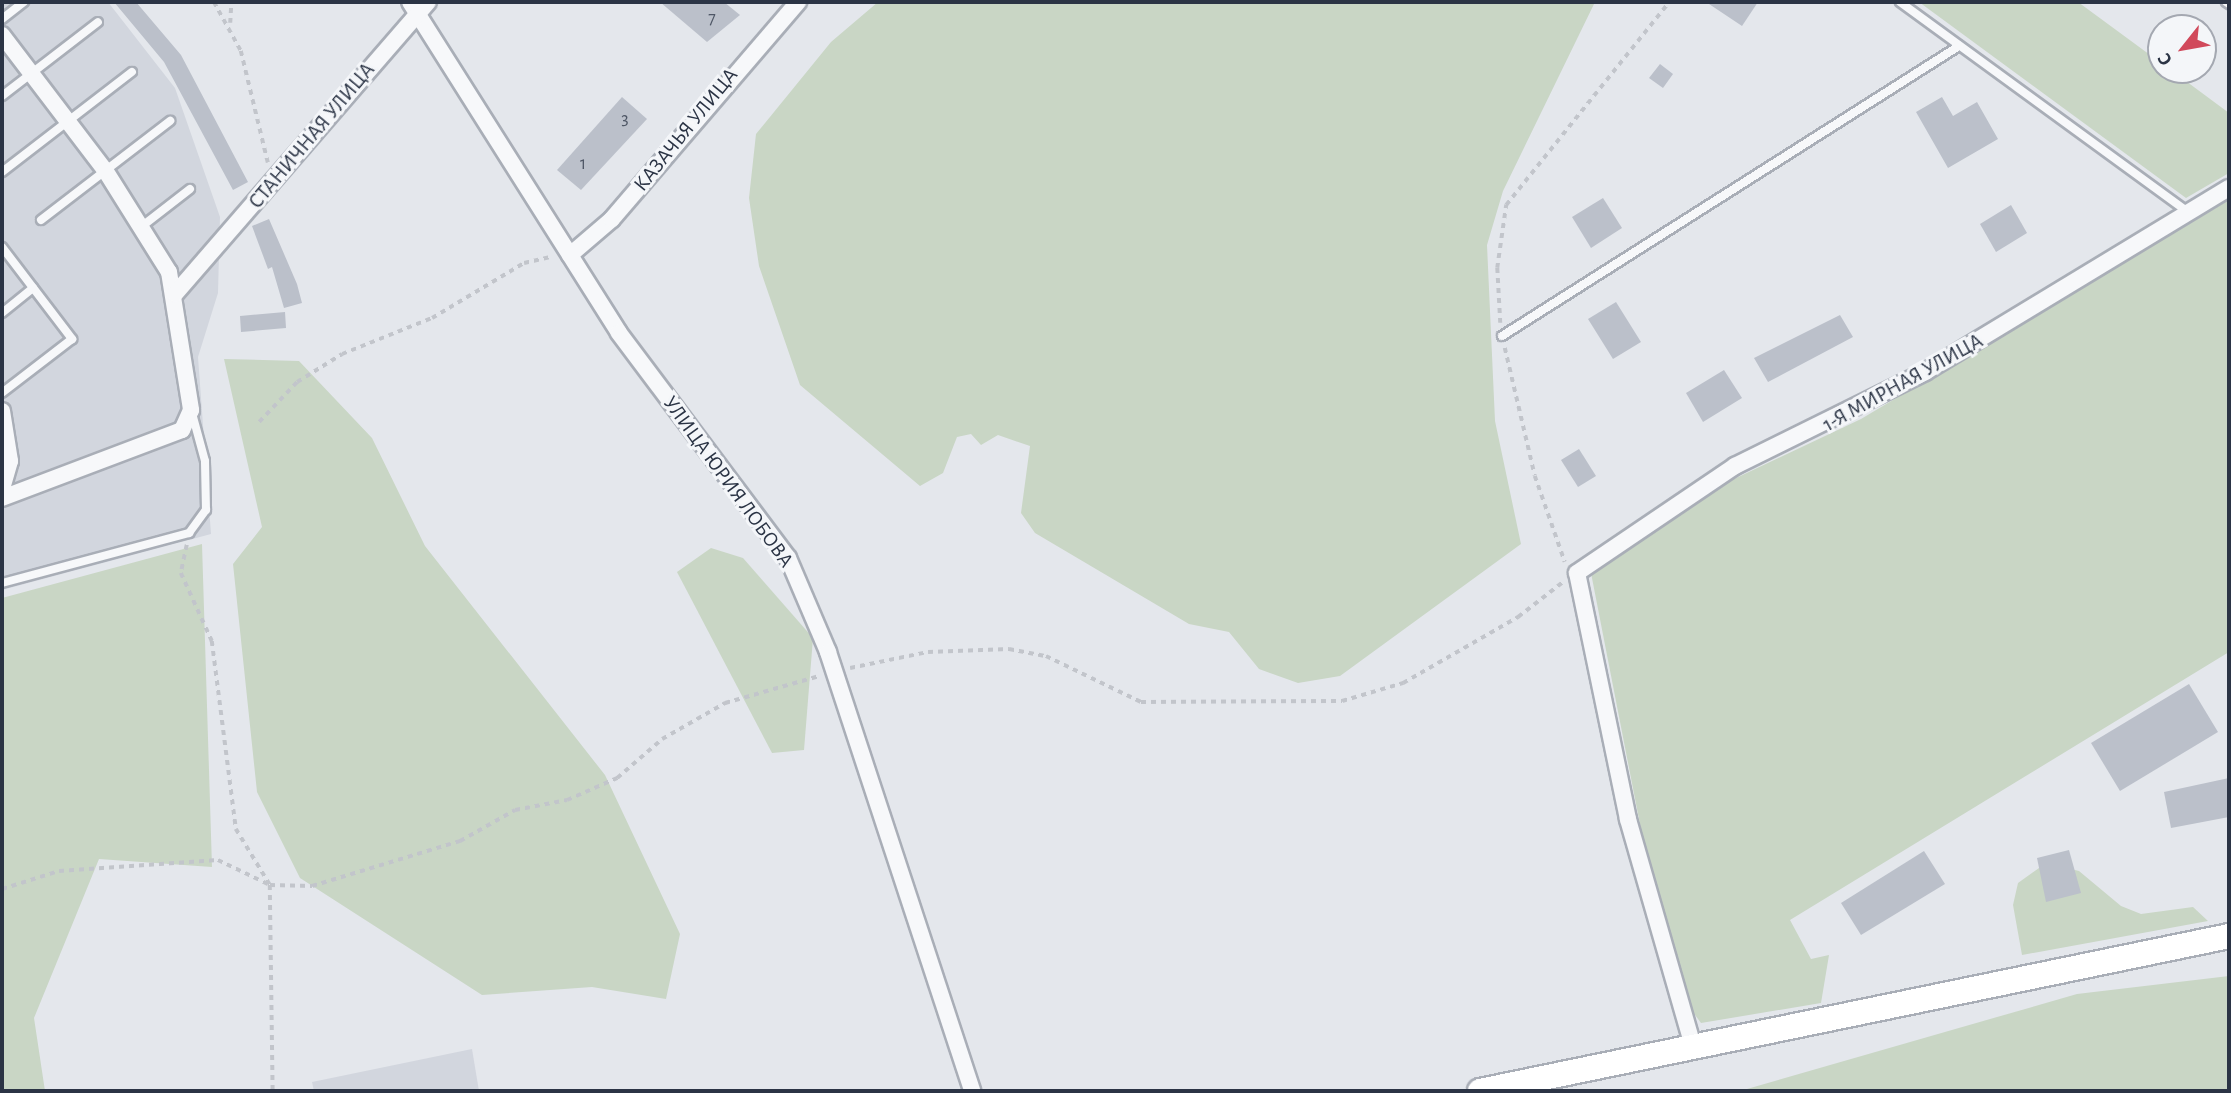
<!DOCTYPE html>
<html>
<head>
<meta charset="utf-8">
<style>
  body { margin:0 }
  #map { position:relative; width:2231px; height:1093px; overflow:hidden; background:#e4e7ec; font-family:"Alegreya Sans",sans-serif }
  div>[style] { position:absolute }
  .built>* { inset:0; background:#d2d6de }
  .green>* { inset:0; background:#c9d6c5 }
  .building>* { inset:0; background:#bbc0ca }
  .path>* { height:3.5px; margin-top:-1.75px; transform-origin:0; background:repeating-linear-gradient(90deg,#c2c5cb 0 5px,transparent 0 10px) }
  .roads { filter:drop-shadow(2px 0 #a9aeb7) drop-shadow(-2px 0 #a9aeb7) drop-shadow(0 2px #a9aeb7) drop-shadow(0 -2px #a9aeb7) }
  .lane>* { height:8px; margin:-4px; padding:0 4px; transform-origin:4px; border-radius:4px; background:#f7f8fa }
  .street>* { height:16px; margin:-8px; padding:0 8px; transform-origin:8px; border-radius:8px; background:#f7f8fa }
  .primary>* { height:24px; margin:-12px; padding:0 12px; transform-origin:12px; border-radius:12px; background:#fff }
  span { translate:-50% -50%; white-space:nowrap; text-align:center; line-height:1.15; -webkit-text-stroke:6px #f4f6f9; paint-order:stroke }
  .number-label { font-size:18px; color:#4f5766 }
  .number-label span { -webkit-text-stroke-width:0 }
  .street-label { font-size:21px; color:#2b3445 }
  .frame { position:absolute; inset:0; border:4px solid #2b3445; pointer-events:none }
  .north { position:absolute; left:2147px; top:14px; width:70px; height:70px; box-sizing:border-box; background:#f4f6f9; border:2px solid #a4a8b1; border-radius:50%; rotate:239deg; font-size:19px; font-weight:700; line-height:28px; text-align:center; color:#2b3445 }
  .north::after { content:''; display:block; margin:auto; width:24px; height:32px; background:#d1495b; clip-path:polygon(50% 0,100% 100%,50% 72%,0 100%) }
</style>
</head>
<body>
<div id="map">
  <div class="built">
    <i style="clip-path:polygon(2px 2px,108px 2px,175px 88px,220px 217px,218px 293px,198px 357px,211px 534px,2px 590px)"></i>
    <i style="clip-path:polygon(472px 1049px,479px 1091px,314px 1091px,312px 1082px)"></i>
  </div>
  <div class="green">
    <i style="clip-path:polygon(878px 2px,1595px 2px,1503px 191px,1487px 245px,1495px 421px,1521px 544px,1340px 676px,1298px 683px,1259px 669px,1229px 632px,1189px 624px,1035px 533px,1021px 513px,1030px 446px,998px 435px,981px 445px,971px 434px,957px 437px,943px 473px,920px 486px,800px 385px,759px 266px,749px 198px,756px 134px,831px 42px)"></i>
    <i style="clip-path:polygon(1919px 2px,2078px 2px,2161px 63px,2161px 70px,2171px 70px,2229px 113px,2229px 173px,2186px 198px)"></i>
    <i style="clip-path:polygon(2229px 200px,2229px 652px,1790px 920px,1811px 959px,1829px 955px,1821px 1003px,1701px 1023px,1687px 1004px,1654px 896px,1591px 573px,1717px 487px,1861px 419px)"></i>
    <i style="clip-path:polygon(224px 359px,299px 361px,372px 438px,425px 546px,605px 775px,680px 934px,666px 999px,592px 987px,482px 995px,300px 878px,257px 792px,233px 564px,262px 527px)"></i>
    <i style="clip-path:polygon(202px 544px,212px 867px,99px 859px,34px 1018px,45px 1091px,2px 1091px,2px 598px)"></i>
    <i style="clip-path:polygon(711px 548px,743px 558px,813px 638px,804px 750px,772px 753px,677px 572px)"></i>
    <i style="clip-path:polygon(2046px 863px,2079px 871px,2121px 906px,2141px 914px,2193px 907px,2208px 921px,2022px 955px,2013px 905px,2018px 883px)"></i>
    <i style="clip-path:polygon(2229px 976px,2229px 1091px,1740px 1091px,2077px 994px)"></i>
  </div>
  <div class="building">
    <i style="clip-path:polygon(114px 2px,136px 2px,181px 55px,248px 182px,233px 190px,164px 62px)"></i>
    <i style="clip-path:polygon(660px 2px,724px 2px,740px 15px,707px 42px)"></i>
    <i style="clip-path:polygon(1706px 2px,1758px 2px,1742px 26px)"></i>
    <i style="clip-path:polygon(1660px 64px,1673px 74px,1663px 88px,1649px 78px)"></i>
    <i style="clip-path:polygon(622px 97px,647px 119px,581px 190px,557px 170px)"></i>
    <i style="clip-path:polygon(1942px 97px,1953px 116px,1977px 102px,1998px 139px,1948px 168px,1916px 112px)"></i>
    <i style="clip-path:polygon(1603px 198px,1622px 228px,1591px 248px,1572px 217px)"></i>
    <i style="clip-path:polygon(2011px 205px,2027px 233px,1996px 252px,1980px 224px)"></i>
    <i style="clip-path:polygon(269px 219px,297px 284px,302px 303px,284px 308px,272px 267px,268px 269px,252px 226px)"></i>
    <i style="clip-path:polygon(1616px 302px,1641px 342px,1613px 359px,1588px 319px)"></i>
    <i style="clip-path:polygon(285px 312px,286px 328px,241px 332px,240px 316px)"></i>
    <i style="clip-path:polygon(1840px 315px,1853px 337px,1768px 382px,1754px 358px)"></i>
    <i style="clip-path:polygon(1724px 370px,1742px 398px,1703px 422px,1686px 393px)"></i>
    <i style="clip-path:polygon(1579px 449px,1596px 476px,1578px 487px,1561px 460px)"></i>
    <i style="clip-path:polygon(2189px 684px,2218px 732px,2120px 791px,2091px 743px)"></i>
    <i style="clip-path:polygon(2229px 778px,2229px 817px,2171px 828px,2164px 792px)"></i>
    <i style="clip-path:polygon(2069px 850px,2081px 893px,2046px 902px,2037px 858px)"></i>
    <i style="clip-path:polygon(1924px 851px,1945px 884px,1861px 935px,1841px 903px)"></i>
  </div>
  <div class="path">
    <i style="left:214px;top:2px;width:56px;rotate:61.1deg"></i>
    <i style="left:241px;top:51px;width:115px;rotate:76.4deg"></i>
    <i style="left:230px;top:23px;width:21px;rotate:-87deg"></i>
    <i style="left:1500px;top:323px;width:55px;rotate:-93.1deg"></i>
    <i style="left:1497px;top:268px;width:64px;rotate:-81.9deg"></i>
    <i style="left:1506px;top:205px;width:260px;rotate:-51.2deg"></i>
    <i style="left:1505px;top:348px;width:131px;rotate:76.8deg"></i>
    <i style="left:1535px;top:476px;width:91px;rotate:70.8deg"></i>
    <i style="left:259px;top:422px;width:55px;rotate:-46.5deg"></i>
    <i style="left:297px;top:382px;width:53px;rotate:-31.9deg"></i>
    <i style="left:342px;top:354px;width:97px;rotate:-21.8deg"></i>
    <i style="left:432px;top:318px;width:107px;rotate:-30.9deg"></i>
    <i style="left:524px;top:263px;width:28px;rotate:-13deg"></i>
    <i style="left:187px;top:545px;width:29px;rotate:102deg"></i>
    <i style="left:181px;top:573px;width:75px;rotate:65.5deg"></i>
    <i style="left:212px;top:641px;width:190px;rotate:82.7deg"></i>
    <i style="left:236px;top:829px;width:66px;rotate:58.7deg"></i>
    <i style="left:270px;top:885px;width:206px;rotate:89.2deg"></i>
    <i style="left:850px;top:668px;width:80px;rotate:-11.6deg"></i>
    <i style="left:928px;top:652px;width:81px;rotate:-2.1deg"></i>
    <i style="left:1009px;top:649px;width:38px;rotate:11deg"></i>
    <i style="left:1046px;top:656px;width:106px;rotate:25.8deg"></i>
    <i style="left:1141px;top:702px;width:201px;rotate:-0.3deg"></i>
    <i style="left:1342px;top:701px;width:64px;rotate:-16.4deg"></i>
    <i style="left:1403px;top:683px;width:133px;rotate:-29.9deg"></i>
    <i style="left:1518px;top:617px;width:57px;rotate:-37.9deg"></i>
    <i style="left:2px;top:889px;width:60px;rotate:-17.5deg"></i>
    <i style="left:59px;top:871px;width:159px;rotate:-4deg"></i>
    <i style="left:218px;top:860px;width:58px;rotate:25.7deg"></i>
    <i style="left:270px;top:885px;width:42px;rotate:1.4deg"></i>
    <i style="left:312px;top:886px;width:155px;rotate:-16.9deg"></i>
    <i style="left:460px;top:841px;width:63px;rotate:-29.4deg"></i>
    <i style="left:515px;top:810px;width:53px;rotate:-10.9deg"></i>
    <i style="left:567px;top:800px;width:55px;rotate:-23.7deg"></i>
    <i style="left:617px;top:778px;width:60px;rotate:-40.9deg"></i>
    <i style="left:662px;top:739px;width:73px;rotate:-29.7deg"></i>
    <i style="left:725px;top:703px;width:98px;rotate:-16deg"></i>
  </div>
  <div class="roads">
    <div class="lane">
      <i style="left:1900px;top:2px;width:356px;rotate:36.1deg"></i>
      <i style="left:2226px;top:2px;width:4px;rotate:34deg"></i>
      <i style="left:2px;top:19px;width:28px;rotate:-38deg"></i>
      <i style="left:2px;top:96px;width:121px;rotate:-37.6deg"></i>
      <i style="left:2px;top:172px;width:164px;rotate:-37.6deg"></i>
      <i style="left:41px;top:220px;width:163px;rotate:-37.5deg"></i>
      <i style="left:141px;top:227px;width:62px;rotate:-37.8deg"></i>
      <i style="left:2px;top:247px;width:116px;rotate:52.7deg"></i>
      <i style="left:72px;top:339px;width:88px;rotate:142.4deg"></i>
      <i style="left:2px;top:313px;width:40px;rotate:-39deg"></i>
      <i style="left:1502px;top:336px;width:541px;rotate:-32.4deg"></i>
      <i style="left:2px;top:583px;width:194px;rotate:-15deg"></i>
      <i style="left:189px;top:533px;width:29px;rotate:-54deg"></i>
      <i style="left:206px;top:510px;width:49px;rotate:-91.2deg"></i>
      <i style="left:205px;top:461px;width:50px;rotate:-105.2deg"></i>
    </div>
    <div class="street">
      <i style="left:410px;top:2px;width:391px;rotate:57.7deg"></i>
      <i style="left:619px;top:333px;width:281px;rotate:53.1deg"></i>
      <i style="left:788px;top:558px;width:102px;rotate:66.9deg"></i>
      <i style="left:828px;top:652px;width:462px;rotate:71.8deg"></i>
      <i style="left:2px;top:35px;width:170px;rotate:52.7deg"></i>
      <i style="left:105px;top:170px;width:120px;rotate:57.9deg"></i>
      <i style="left:169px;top:272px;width:140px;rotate:80.9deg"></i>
      <i style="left:191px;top:410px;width:22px;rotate:114deg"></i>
      <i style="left:182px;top:430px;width:192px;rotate:159.3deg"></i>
      <i style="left:570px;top:255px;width:55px;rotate:-40.6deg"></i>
      <i style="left:612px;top:219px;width:286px;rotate:-49.4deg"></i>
      <i style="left:175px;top:294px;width:386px;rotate:-49.1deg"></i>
      <i style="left:2px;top:411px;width:51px;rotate:80.9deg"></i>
      <i style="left:10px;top:461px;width:29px;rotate:106deg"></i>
      <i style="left:1693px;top:1046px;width:236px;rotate:-106deg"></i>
      <i style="left:1628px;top:819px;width:251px;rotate:-101.7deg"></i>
      <i style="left:1577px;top:573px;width:191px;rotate:-34.1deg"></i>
      <i style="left:1735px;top:466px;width:212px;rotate:-26.3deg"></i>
      <i style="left:1925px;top:372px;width:355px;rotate:-31.2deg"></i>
    </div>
    <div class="primary">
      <i style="left:1480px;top:1091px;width:765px;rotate:-11.69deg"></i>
    </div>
  </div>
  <div class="number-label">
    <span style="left:712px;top:19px">7</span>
    <span style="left:625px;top:119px">3</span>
    <span style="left:583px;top:164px">1</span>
  </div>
  <div class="street-label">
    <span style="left:686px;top:130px;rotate:-51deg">КАЗАЧЬЯ УЛИЦА</span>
    <span style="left:312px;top:136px;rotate:-50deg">СТАНИЧНАЯ УЛИЦА</span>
    <span style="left:1903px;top:383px;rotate:-29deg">1-Я МИРНАЯ УЛИЦА</span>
    <span style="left:728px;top:482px;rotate:54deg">УЛИЦА ЮРИЯ ЛОБОВА</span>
  </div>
  <div class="frame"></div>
  <div class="north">С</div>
</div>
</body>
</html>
